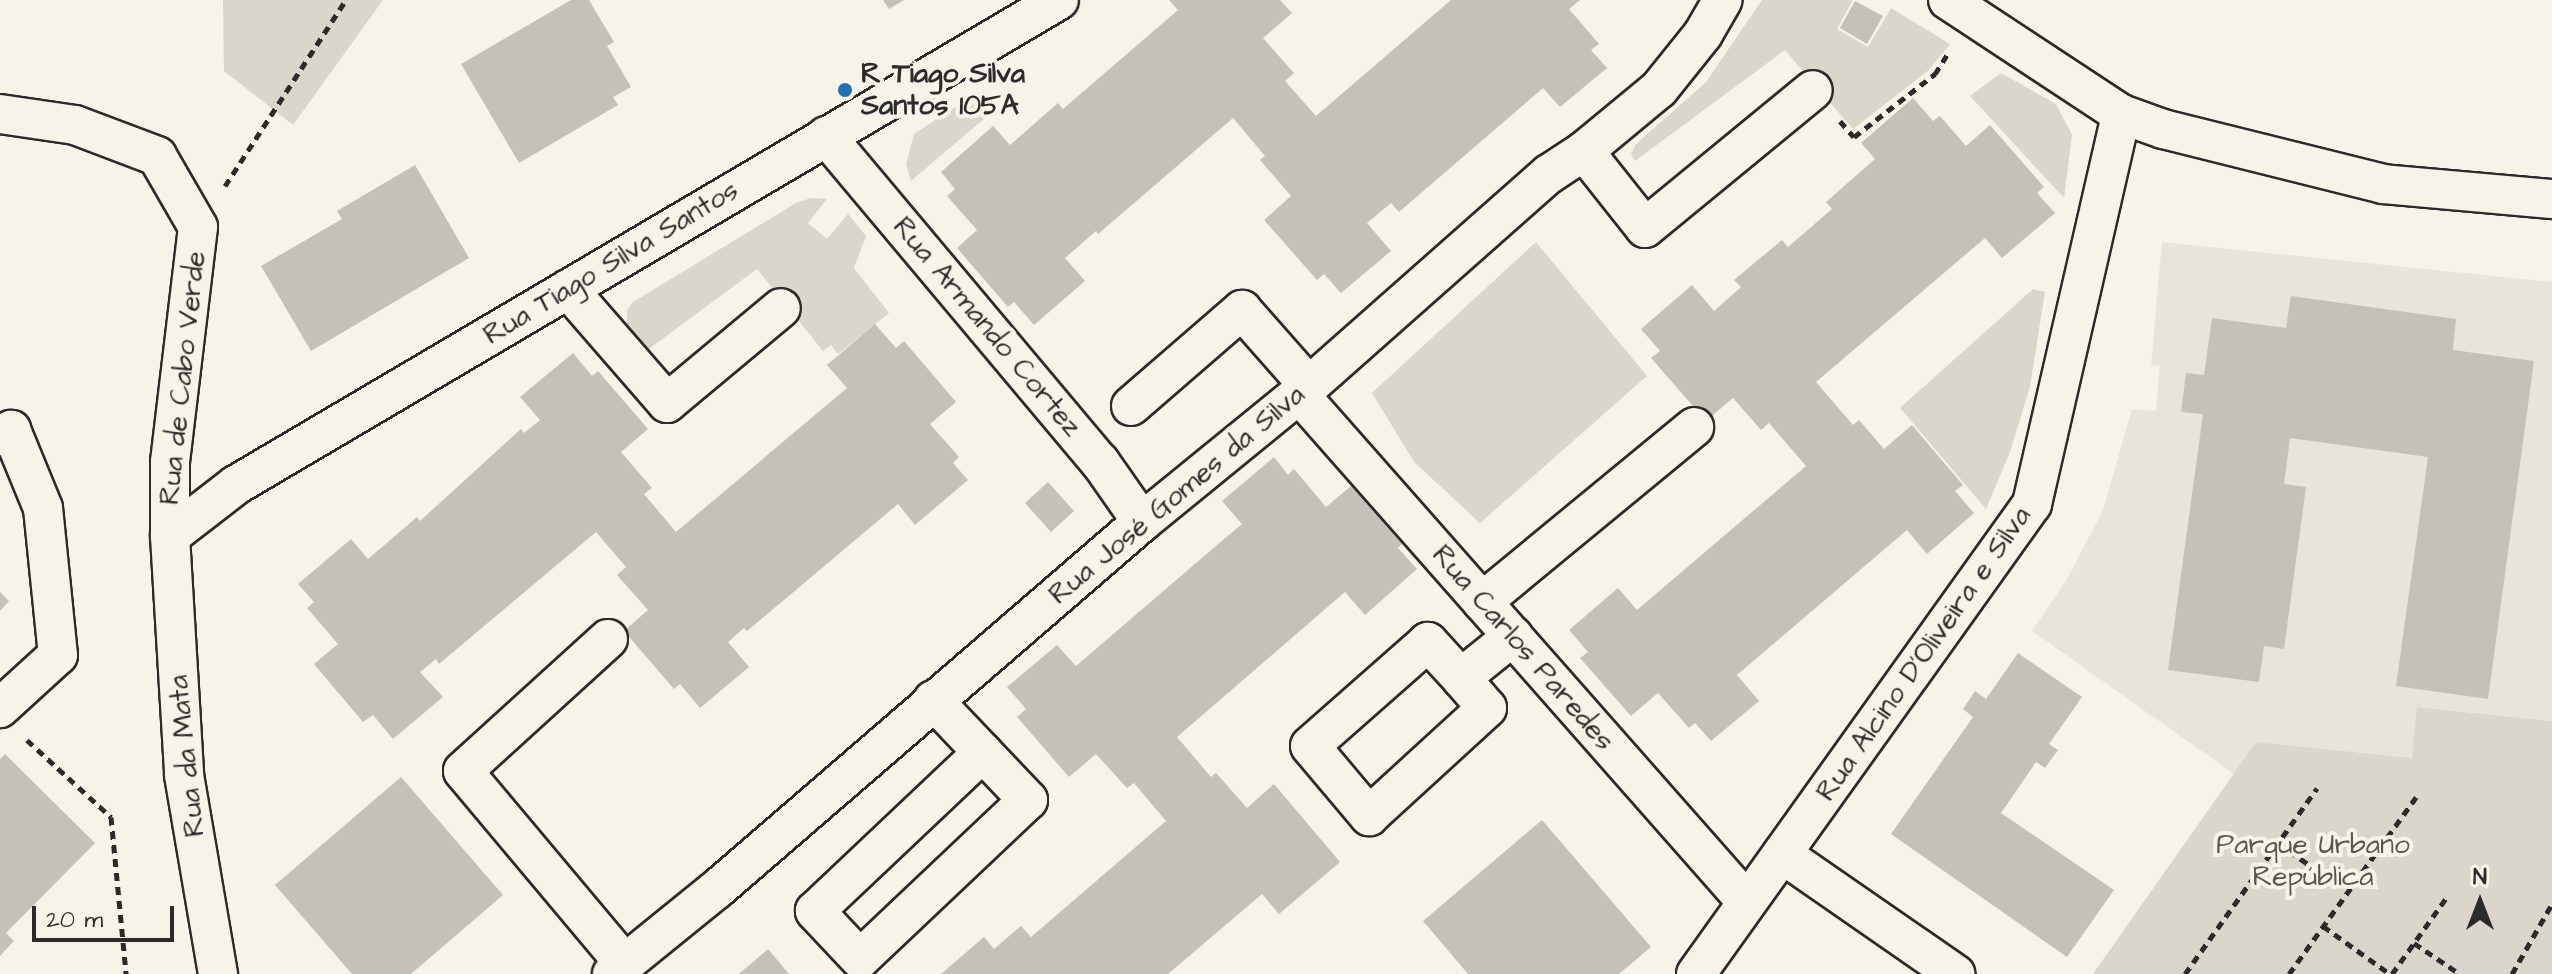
<!DOCTYPE html>
<html>
<head>
<meta charset="utf-8">
<style>
  body { margin:0 }
  #map { position:relative; width:2552px; height:974px; overflow:hidden; background:#f7f3e8; font-family:"Architects Daughter",sans-serif }
  div>[style] { position:absolute }
  .built>* { inset:0; background:#e8e4da }
  .green>* { inset:0; background:#dad6cc }
  .building>* { inset:0; background:#c4c1b9 }
  .path>* { height:5px; margin-top:-2.5px; transform-origin:0; background:repeating-linear-gradient(90deg,#2b2b2b 0 8px,transparent 0 14px) }
  .roads { filter:drop-shadow(2px 0 #2b2b2b) drop-shadow(-2px 0 #2b2b2b) drop-shadow(0 2px #2b2b2b) drop-shadow(0 -2px #2b2b2b) }
  .street>* { height:38px; margin:-19px; padding:0 19px; transform-origin:19px; border-radius:19px; background:#f7f3e8 }
  .dots>* { width:22px; height:22px; translate:-50% -50%; box-sizing:border-box; border:4px solid #f7f3e8; border-radius:50% }
  span { translate:-50% -50%; white-space:nowrap; text-align:center; line-height:1.15; -webkit-text-stroke:8px #f7f3e8; paint-order:stroke }
  .poi-label { font-size:28px; color:#2b2b2b; font-weight:700 }
  .left { translate:0 -50%; text-align:left }
  .street-label { font-size:28px; color:#2b2b2b }
  .park-label { font-size:28px; color:#575653 }
  .north { position:absolute; left:2440px; top:862px; width:80px; height:80px; -webkit-text-stroke:6px #f7f3e8; paint-order:stroke; rotate:0deg; font-size:22px; font-weight:700; line-height:32px; text-align:center; color:#2b2b2b }
  .north::after { content:''; display:block; margin:auto; width:28px; height:36px; background:#2b2b2b; clip-path:polygon(50% 0,100% 100%,50% 72%,0 100%) }
  .scale { position:absolute; left:32px; top:906px; width:142px; height:36px; box-sizing:border-box; border:4px solid #2b2b2b; border-top:0; padding-left:10px; font-size:24px; line-height:28px; white-space:nowrap; color:#2b2b2b; -webkit-text-stroke:6px #f7f3e8; paint-order:stroke }
</style>
</head>
<body>
<div id="map">
  <div class="built">
    <i style="clip-path:polygon(2162px 242px,2552px 282px,2552px 721px,2418px 707px,2412px 758px,2257px 742px,2234px 774px,2032px 631px,2067px 579px,2103px 510px,2132px 409px,2156px 411px,2160px 366px,2151px 365px)"></i>
  </div>
  <div class="green">
    <i style="clip-path:polygon(223px 0,383px 0,293px 125px,224px 71px)"></i>
    <i style="clip-path:polygon(1762px 0,1853px 0,1837px 29px,1868px 47px,1891px 8px,1950px 44px,1929px 70px,1853px 129px,1785px 50px,1635px 161px,1631px 154px,1636px 144px,1706px 82px)"></i>
    <i style="clip-path:polygon(2001px 73px,2056px 104px,2072px 135px,2064px 198px,1970px 96px)"></i>
    <i style="clip-path:polygon(967px 99px,985px 118px,911px 181px,906px 165px,914px 134px)"></i>
    <i style="clip-path:polygon(811px 198px,827px 199px,808px 223px,827px 239px,848px 214px,866px 236px,854px 268px,889px 313px,838px 354px,831px 345px,823px 351px,757px 269px,646px 351px,627px 324px,627px 310px,633px 302px,796px 203px)"></i>
    <i style="clip-path:polygon(1536px 242px,1647px 376px,1480px 523px,1414px 462px,1372px 393px)"></i>
    <i style="clip-path:polygon(2033px 289px,2045px 292px,2030px 387px,2010px 452px,1986px 509px,1900px 408px)"></i>
    <i style="clip-path:polygon(2417px 707px,2552px 721px,2552px 974px,2093px 974px,2256px 742px,2412px 758px)"></i>
  </div>
  <div class="building">
    <i style="clip-path:polygon(571px 0,589px 0,614px 42px,607px 46px,631px 87px,613px 97px,618px 105px,519px 163px,461px 64px)"></i>
    <i style="clip-path:polygon(883px 0,904px 0,889px 9px)"></i>
    <i style="clip-path:polygon(1169px 0,1280px 0,1292px 13px,1263px 38px,1294px 73px,1285px 81px,1316px 116px,1451px 0,1580px 0,1569px 9px,1599px 44px,1591px 50px,1607px 68px,1560px 107px,1543px 88px,1399px 212px,1391px 203px,1367px 223px,1391px 251px,1341px 293px,1324px 274px,1317px 280px,1264px 220px,1291px 196px,1260px 160px,1265px 156px,1233px 118px,1098px 234px,1096px 231px,1065px 258px,1085px 281px,1034px 325px,1014px 302px,1008px 307px,957px 248px,977px 230px,947px 196px,955px 189px,941px 172px,993px 126px,1010px 145px,1058px 103px,1063px 109px,1178px 10px)"></i>
    <i style="clip-path:polygon(1855px 1px,1883px 16px,1867px 44px,1840px 28px)"></i>
    <i style="clip-path:polygon(1913px 98px,1933px 121px,1940px 116px,1966px 146px,1990px 125px,2044px 187px,2037px 193px,2055px 213px,2002px 258px,1985px 238px,1816px 382px,1853px 425px,1859px 420px,1884px 449px,1912px 425px,1963px 485px,1955px 491px,1974px 513px,1927px 554px,1907px 530px,1737px 675px,1759px 701px,1711px 741px,1695px 723px,1689px 728px,1658px 693px,1631px 716px,1580px 658px,1588px 652px,1569px 630px,1618px 588px,1637px 610px,1806px 466px,1769px 423px,1761px 430px,1733px 398px,1706px 421px,1651px 358px,1660px 351px,1641px 329px,1692px 285px,1714px 311px,1741px 287px,1734px 280px,1782px 240px,1788px 247px,1832px 209px,1826px 202px,1875px 159px,1861px 143px)"></i>
    <i style="clip-path:polygon(415px 165px,469px 258px,311px 351px,261px 266px,342px 219px,337px 211px)"></i>
    <i style="clip-path:polygon(2291px 296px,2456px 319px,2453px 350px,2534px 361px,2488px 699px,2396px 686px,2428px 457px,2290px 438px,2284px 484px,2306px 487px,2284px 649px,2264px 646px,2259px 682px,2168px 670px,2203px 414px,2181px 412px,2186px 373px,2204px 375px,2212px 318px,2286px 328px)"></i>
    <i style="clip-path:polygon(875px 324px,896px 348px,904px 341px,956px 402px,930px 424px,959px 457px,953px 463px,968px 480px,915px 525px,898px 504px,747px 631px,744px 628px,728px 642px,749px 667px,700px 708px,680px 684px,674px 689px,624px 631px,648px 610px,617px 575px,626px 567px,596px 532px,439px 664px,436px 659px,420px 672px,443px 697px,393px 739px,373px 715px,363px 722px,314px 664px,338px 644px,307px 608px,314px 602px,298px 584px,351px 539px,368px 559px,417px 517px,420px 521px,521px 429px,524px 433px,540px 420px,520px 397px,573px 353px,592px 376px,598px 371px,648px 429px,621px 452px,652px 488px,644px 494px,676px 532px,847px 388px,827px 365px)"></i>
    <i style="clip-path:polygon(1274px 457px,1288px 475px,1294px 469px,1326px 507px,1351px 486px,1402px 544px,1398px 548px,1417px 569px,1365px 615px,1345px 592px,1177px 737px,1211px 777px,1216px 773px,1247px 808px,1274px 784px,1340px 862px,1279px 914px,1262px 894px,1168px 974px,941px 974px,984px 937px,994px 949px,1021px 926px,1031px 937px,1166px 821px,1134px 783px,1127px 788px,1096px 754px,1069px 777px,1017px 717px,1026px 709px,1007px 687px,1057px 645px,1076px 666px,1217px 545px,1242px 524px,1222px 501px)"></i>
    <i style="clip-path:polygon(1048px 482px,1074px 511px,1051px 532px,1025px 503px)"></i>
    <i style="clip-path:polygon(0 592px,9px 601px,0 611px)"></i>
    <i style="clip-path:polygon(2018px 653px,2082px 697px,2049px 744px,2058px 750px,2045px 768px,2036px 762px,2001px 813px,2114px 890px,2067px 957px,1891px 834px,1973px 717px,1963px 709px,1975px 691px,1986px 699px)"></i>
    <i style="clip-path:polygon(5px 754px,95px 843px,6px 933px,14px 941px,0 956px,0 759px)"></i>
    <i style="clip-path:polygon(401px 777px,503px 895px,411px 974px,352px 974px,275px 885px)"></i>
    <i style="clip-path:polygon(1542px 820px,1651px 947px,1619px 974px,1468px 974px,1423px 921px)"></i>
    <i style="clip-path:polygon(768px 949px,789px 974px,739px 974px)"></i>
  </div>
  <div class="path">
    <i style="left:1840px;top:121px;width:21px;rotate:49deg"></i>
    <i style="left:1854px;top:137px;width:103px;rotate:-37.9deg"></i>
    <i style="left:1935px;top:74px;width:26px;rotate:-58deg"></i>
    <i style="left:225px;top:186px;width:222px;rotate:-57deg"></i>
    <i style="left:27px;top:740px;width:114px;rotate:42.5deg"></i>
    <i style="left:111px;top:817px;width:158px;rotate:84.5deg"></i>
    <i style="left:2277px;top:843px;width:86px;rotate:34.1deg"></i>
    <i style="left:2323px;top:926px;width:82px;rotate:35.6deg"></i>
    <i style="left:2414px;top:943px;width:55px;rotate:34deg"></i>
    <i style="left:2185px;top:974px;width:228px;rotate:-54.6deg"></i>
    <i style="left:2289px;top:974px;width:218px;rotate:-54.3deg"></i>
    <i style="left:2392px;top:974px;width:95px;rotate:-54.5deg"></i>
    <i style="left:2512px;top:974px;width:81px;rotate:-60.3deg"></i>
  </div>
  <div class="roads">
    <div class="street">
      <i style="left:1948px;top:0;width:207px;rotate:33.4deg"></i>
      <i style="left:2121px;top:114px;width:45px;rotate:19.7deg"></i>
      <i style="left:2163px;top:129px;width:227px;rotate:14deg"></i>
      <i style="left:2383px;top:184px;width:170px;rotate:5.1deg"></i>
      <i style="left:0;top:114px;width:76px;rotate:8.3deg"></i>
      <i style="left:75px;top:125px;width:88px;rotate:20.7deg"></i>
      <i style="left:157px;top:156px;width:82px;rotate:60deg"></i>
      <i style="left:198px;top:227px;width:237px;rotate:96.8deg"></i>
      <i style="left:170px;top:462px;width:74px;rotate:90deg"></i>
      <i style="left:170px;top:536px;width:239px;rotate:86.6deg"></i>
      <i style="left:184px;top:775px;width:202px;rotate:80.3deg"></i>
      <i style="left:826px;top:136px;width:426px;rotate:50deg"></i>
      <i style="left:1100px;top:462px;width:73px;rotate:55deg"></i>
      <i style="left:1584px;top:151px;width:98px;rotate:51.6deg"></i>
      <i style="left:1645px;top:228px;width:217px;rotate:-39.4deg"></i>
      <i style="left:568px;top:289px;width:151px;rotate:49deg"></i>
      <i style="left:667px;top:403px;width:148px;rotate:-39.8deg"></i>
      <i style="left:1299px;top:394px;width:676px;rotate:48.6deg"></i>
      <i style="left:1131px;top:406px;width:147px;rotate:-40.9deg"></i>
      <i style="left:1242px;top:310px;width:101px;rotate:48.6deg"></i>
      <i style="left:0;top:436px;width:13px;rotate:-29deg"></i>
      <i style="left:11px;top:430px;width:84px;rotate:67.7deg"></i>
      <i style="left:43px;top:508px;width:148px;rotate:84.2deg"></i>
      <i style="left:58px;top:655px;width:79px;rotate:137.6deg"></i>
      <i style="left:170px;top:536px;width:83px;rotate:-37.7deg"></i>
      <i style="left:236px;top:485px;width:955px;rotate:-30.51deg"></i>
      <i style="left:1482px;top:602px;width:275px;rotate:-39.5deg"></i>
      <i style="left:608px;top:639px;width:196px;rotate:137.7deg"></i>
      <i style="left:463px;top:771px;width:251px;rotate:50deg"></i>
      <i style="left:1461px;top:678px;width:49px;rotate:-132.5deg"></i>
      <i style="left:1428px;top:642px;width:157px;rotate:138.6deg"></i>
      <i style="left:1310px;top:746px;width:92px;rotate:49.9deg"></i>
      <i style="left:1369px;top:816px;width:160px;rotate:-42.5deg"></i>
      <i style="left:1487px;top:708px;width:40px;rotate:-131deg"></i>
      <i style="left:1461px;top:678px;width:67px;rotate:-38.9deg"></i>
      <i style="left:933px;top:700px;width:138px;rotate:46.5deg"></i>
      <i style="left:1028px;top:800px;width:231px;rotate:136.6deg"></i>
      <i style="left:860px;top:959px;width:66px;rotate:-133.2deg"></i>
      <i style="left:815px;top:911px;width:231px;rotate:-43.4deg"></i>
      <i style="left:1782px;top:854px;width:211px;rotate:34.7deg"></i>
      <i style="left:612px;top:974px;width:135px;rotate:-39deg"></i>
      <i style="left:717px;top:889px;width:562px;rotate:-40.81deg"></i>
      <i style="left:1142px;top:522px;width:215px;rotate:-39.2deg"></i>
      <i style="left:1309px;top:386px;width:320px;rotate:-41.5deg"></i>
      <i style="left:1549px;top:174px;width:42px;rotate:-33.3deg"></i>
      <i style="left:1584px;top:151px;width:97px;rotate:-39.6deg"></i>
      <i style="left:1659px;top:89px;width:70px;rotate:-51.3deg"></i>
      <i style="left:1703px;top:34px;width:39px;rotate:-60deg"></i>
      <i style="left:1696px;top:974px;width:578px;rotate:-54.44deg"></i>
      <i style="left:2032px;top:504px;width:400px;rotate:-77.1deg"></i>
    </div>
  </div>
  <div class="dots">
    <i style="left:845px;top:90px;background:#1f6fb2"></i>
  </div>
  <div class="poi-label">
    <span class="left" style="left:861px;top:90px">R Tiago Silva<br>Santos 105A</span>
  </div>
  <div class="street-label">
    <span style="left:611px;top:263px;rotate:-31deg">Rua Tiago Silva Santos</span>
    <span style="left:987px;top:327px;rotate:50deg">Rua Armando Cortez</span>
    <span style="left:183px;top:378px;rotate:-84deg">Rua de Cabo Verde</span>
    <span style="left:1177px;top:495px;rotate:-40deg">Rua José Gomes da Silva</span>
    <span style="left:1523px;top:648px;rotate:49deg">Rua Carlos Paredes</span>
    <span style="left:1924px;top:654px;rotate:-55deg">Rua Alcino D'Oliveira e Silva</span>
    <span style="left:187px;top:756px;rotate:-96deg">Rua da Mata</span>
  </div>
  <div class="park-label">
    <span style="left:2313px;top:861px">Parque Urbano<br>República</span>
  </div>
  <div class="north">N</div>
  <div class="scale">20 m</div>
</div>
</body>
</html>
